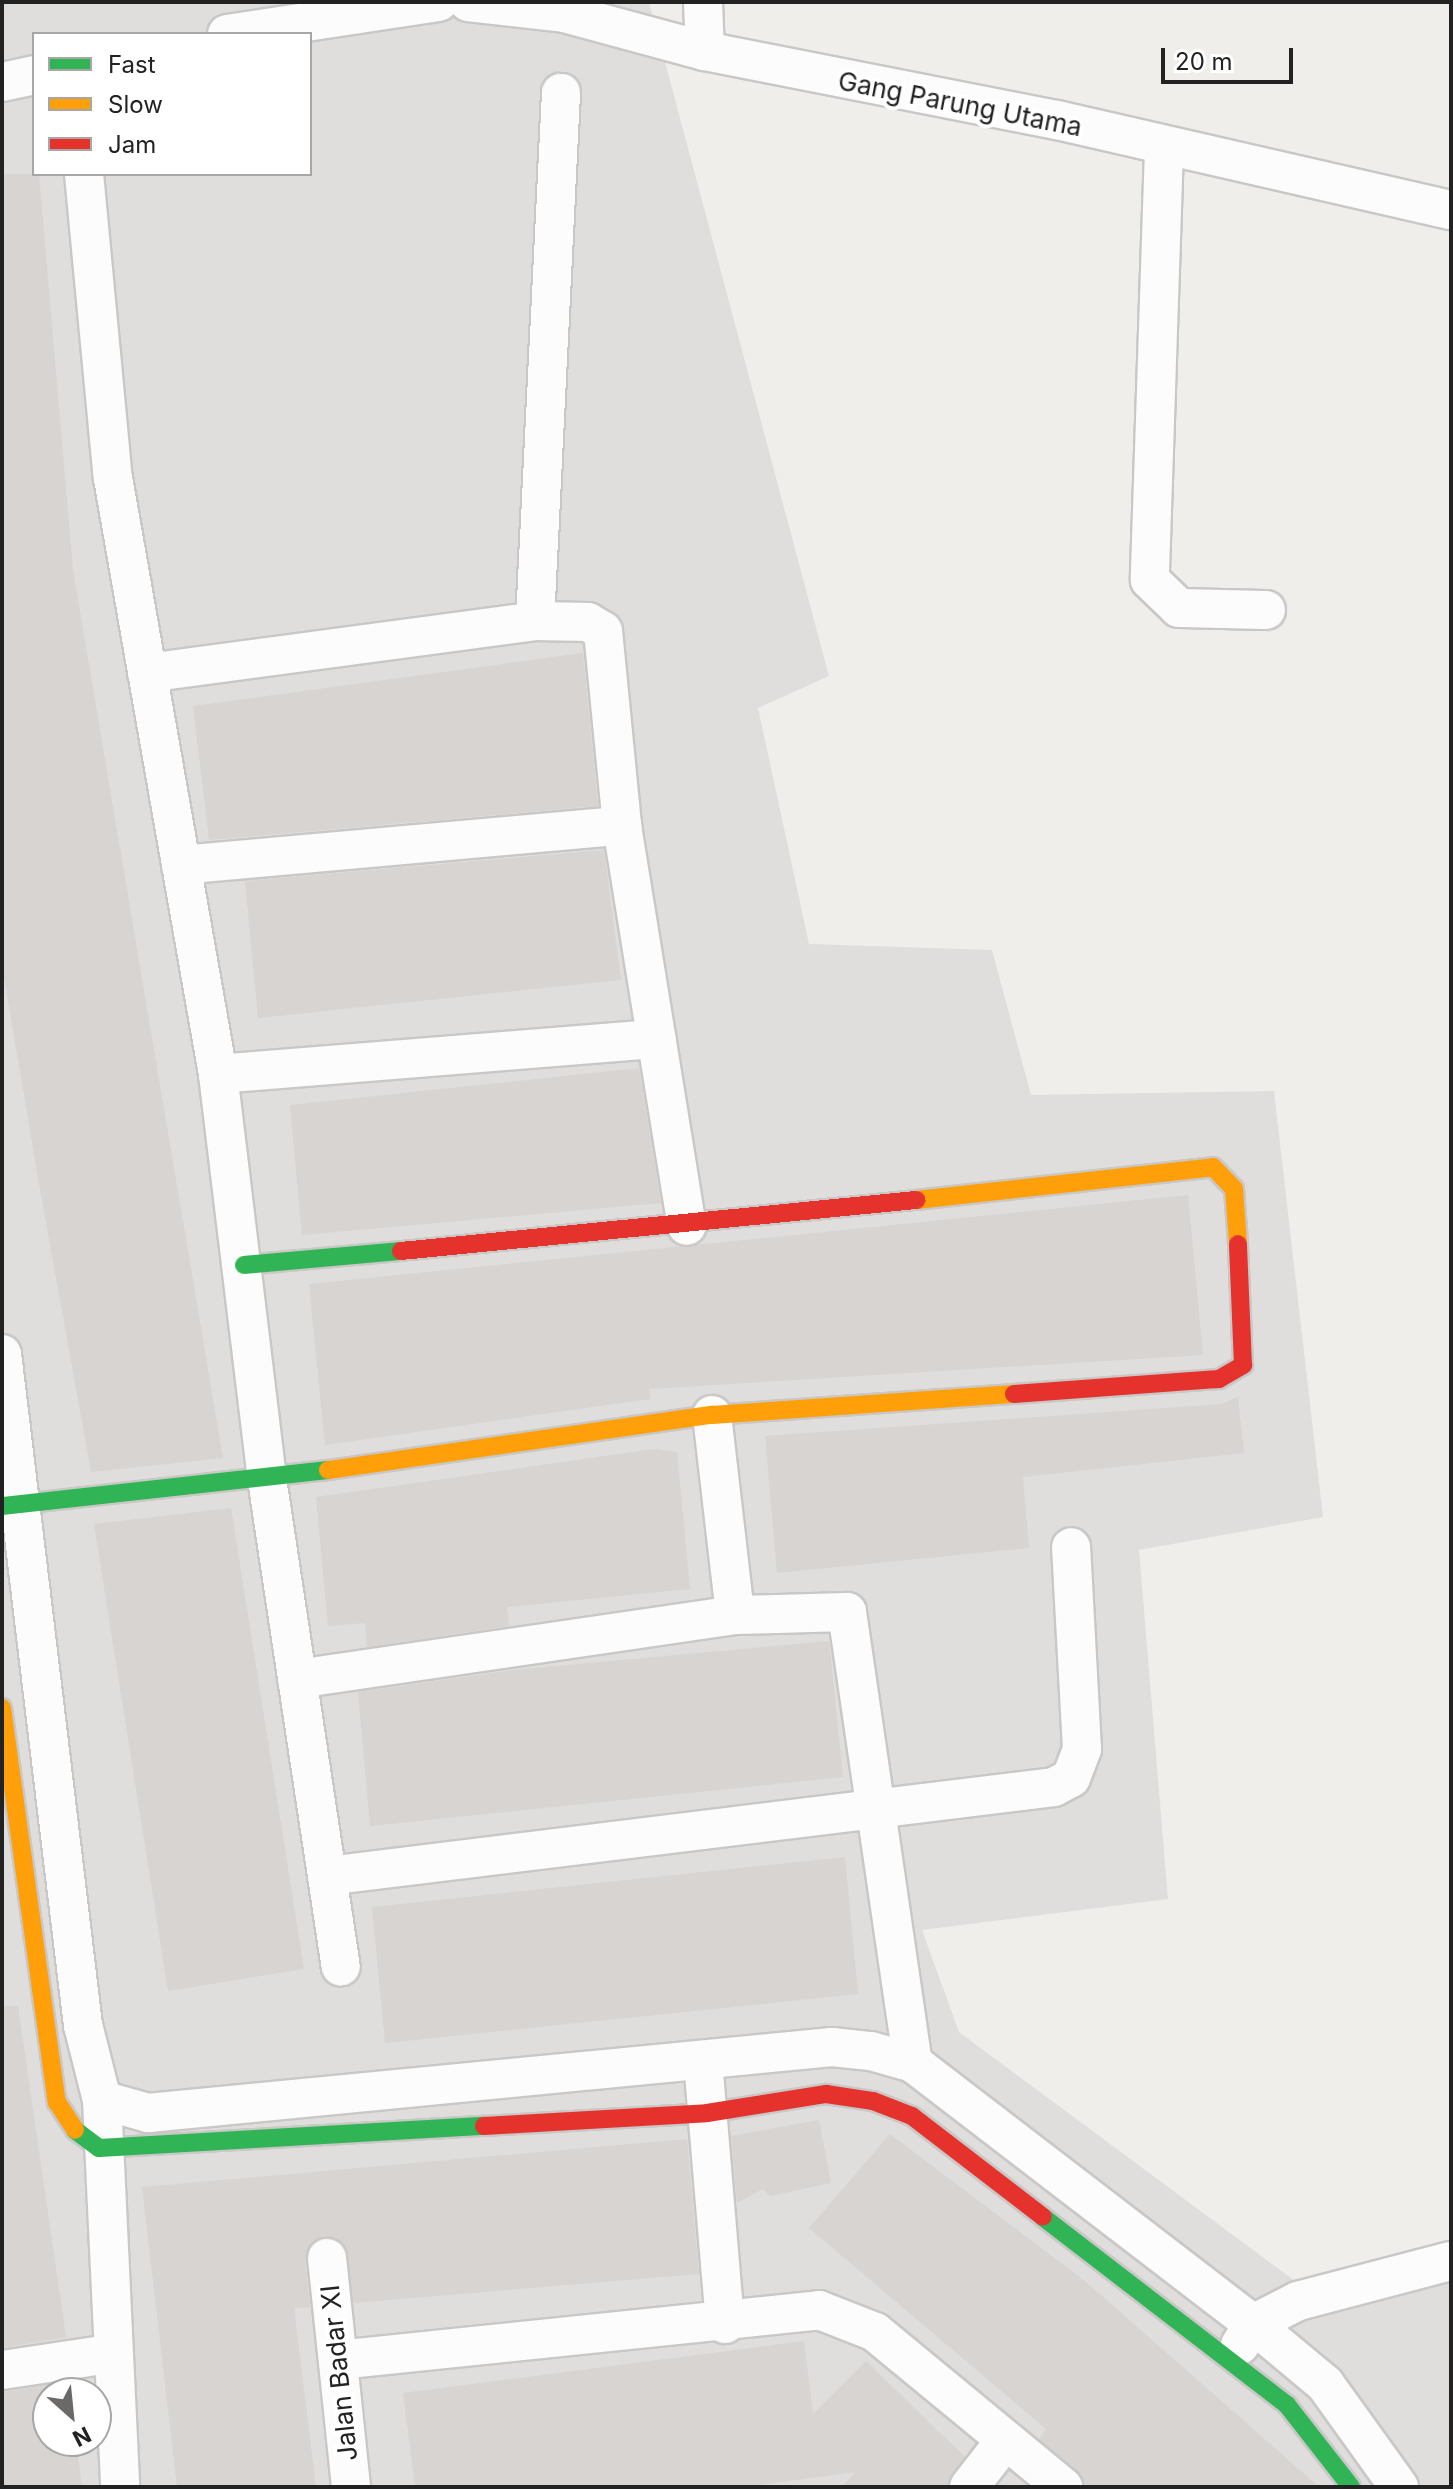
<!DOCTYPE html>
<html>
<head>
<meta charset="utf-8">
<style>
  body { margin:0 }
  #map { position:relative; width:1453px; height:2489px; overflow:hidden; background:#f0eeeb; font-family:Inter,sans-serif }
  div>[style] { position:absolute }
  .residential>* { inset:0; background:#dfdedc }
  .building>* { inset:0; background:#d7d4d2 }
  .roads { filter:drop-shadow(2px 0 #c9c8c7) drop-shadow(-2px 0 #c9c8c7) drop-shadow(0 2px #c9c8c7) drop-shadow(0 -2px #c9c8c7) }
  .street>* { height:38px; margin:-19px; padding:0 19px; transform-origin:19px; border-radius:19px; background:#fdfcfc }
  .fast>* { height:18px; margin:-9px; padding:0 9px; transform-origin:9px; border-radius:9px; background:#30b455 }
  .slow>* { height:18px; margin:-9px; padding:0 9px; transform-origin:9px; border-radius:9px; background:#ff9f0a }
  .jam>* { height:18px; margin:-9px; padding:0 9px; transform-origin:9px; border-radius:9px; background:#e5322d }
  span { translate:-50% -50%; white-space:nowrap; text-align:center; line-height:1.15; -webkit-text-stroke:8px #fff; paint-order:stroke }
  .street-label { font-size:26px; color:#222 }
  .frame { position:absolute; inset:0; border:4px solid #222; pointer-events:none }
  .legend { position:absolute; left:32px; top:32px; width:280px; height:144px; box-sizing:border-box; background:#fff; border:2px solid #a7a7a7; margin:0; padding:10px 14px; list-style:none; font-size:24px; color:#222 }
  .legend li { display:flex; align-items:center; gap:16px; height:40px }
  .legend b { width:40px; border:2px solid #a7a7a7 }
  .north { position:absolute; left:32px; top:2377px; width:80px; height:80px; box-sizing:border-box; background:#fff; border:2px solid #a7a7a7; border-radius:50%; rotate:153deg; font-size:22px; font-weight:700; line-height:32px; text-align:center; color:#222 }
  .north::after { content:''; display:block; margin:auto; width:28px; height:36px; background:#6a6968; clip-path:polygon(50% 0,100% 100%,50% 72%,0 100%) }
  .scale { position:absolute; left:1161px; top:48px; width:132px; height:36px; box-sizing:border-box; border:4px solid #222; border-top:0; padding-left:10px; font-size:24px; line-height:28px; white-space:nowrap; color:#222; -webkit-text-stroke:6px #fff; paint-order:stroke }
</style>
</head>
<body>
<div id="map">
  <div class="residential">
    <i style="clip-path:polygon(evenodd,2px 2px,649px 2px,829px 676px,758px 708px,809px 944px,992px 950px,1031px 1095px,1274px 1091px,1323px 1517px,1139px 1550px,1168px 1899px,922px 1930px,959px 2032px,1330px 2307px,1451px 2278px,1451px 2487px,2px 2487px,2px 2px,34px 34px,310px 34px,310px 174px,34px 174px,34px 34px,2px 2px,48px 2393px,96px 2393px,96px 2441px,48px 2441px,48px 2393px)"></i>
  </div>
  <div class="building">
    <i style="clip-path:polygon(2px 174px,39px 174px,73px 570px,223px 1458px,91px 1472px,38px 1178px,2px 965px)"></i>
    <i style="clip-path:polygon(583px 653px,598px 806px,209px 840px,193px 706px)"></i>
    <i style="clip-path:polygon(604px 850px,621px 980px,258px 1018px,245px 881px)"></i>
    <i style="clip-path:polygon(639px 1068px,661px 1203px,302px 1235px,290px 1105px)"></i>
    <i style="clip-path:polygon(1188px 1195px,1203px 1355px,649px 1389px,650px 1399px,325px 1445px,309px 1284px)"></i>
    <i style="clip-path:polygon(1238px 1397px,1244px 1453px,1023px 1477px,1029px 1548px,777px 1573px,765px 1436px,1221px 1404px)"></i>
    <i style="clip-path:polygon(654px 1449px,677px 1452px,690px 1589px,507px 1607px,509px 1626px,367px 1647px,365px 1623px,328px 1626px,316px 1497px)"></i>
    <i style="clip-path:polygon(231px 1508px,304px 1969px,168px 1991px,94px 1524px)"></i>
    <i style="clip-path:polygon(829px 1641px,843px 1777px,370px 1826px,358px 1692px,513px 1670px)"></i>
    <i style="clip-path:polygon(845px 1857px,858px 1994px,385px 2043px,372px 1907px)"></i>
    <i style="clip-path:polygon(2px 2006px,18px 2006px,66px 2337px,2px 2348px)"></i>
    <i style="clip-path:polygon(819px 2120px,831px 2183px,770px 2196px,763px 2189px,737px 2203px,731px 2136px)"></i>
    <i style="clip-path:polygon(890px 2134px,1085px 2281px,1319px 2487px,1084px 2487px,1077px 2470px,1039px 2439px,1046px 2429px,809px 2228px)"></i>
    <i style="clip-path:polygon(687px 2139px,699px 2274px,354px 2303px,345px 2246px,335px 2238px,315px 2240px,305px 2260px,310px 2307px,294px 2308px,316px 2487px,177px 2487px,142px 2187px)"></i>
    <i style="clip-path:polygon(804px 2341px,813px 2414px,866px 2361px,965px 2457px,947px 2487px,841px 2487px,856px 2472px,744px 2487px,415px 2487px,403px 2393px)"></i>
    <i style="clip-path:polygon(69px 2382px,70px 2393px,48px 2393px,48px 2441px,76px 2441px,82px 2487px,2px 2487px,2px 2392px)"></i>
  </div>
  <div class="roads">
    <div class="street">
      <i style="left:468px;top:2px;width:97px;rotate:6.5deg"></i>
      <i style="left:564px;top:13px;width:146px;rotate:15.1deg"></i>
      <i style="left:705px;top:51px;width:359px;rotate:11.1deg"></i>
      <i style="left:1057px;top:120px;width:404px;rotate:12.9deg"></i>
      <i style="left:703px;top:2px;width:49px;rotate:87.7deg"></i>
      <i style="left:227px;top:34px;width:214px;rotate:-8.6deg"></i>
      <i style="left:2px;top:82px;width:33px;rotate:-12deg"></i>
      <i style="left:1164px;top:149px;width:431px;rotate:91.9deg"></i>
      <i style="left:1150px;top:580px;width:40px;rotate:44deg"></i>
      <i style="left:1179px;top:608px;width:87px;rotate:1.3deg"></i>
      <i style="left:84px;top:174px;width:305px;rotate:84.6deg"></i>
      <i style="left:113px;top:478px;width:605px;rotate:80.01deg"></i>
      <i style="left:218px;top:1074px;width:408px;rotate:83.1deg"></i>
      <i style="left:267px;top:1479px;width:493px;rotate:81.4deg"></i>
      <i style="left:535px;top:621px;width:529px;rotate:-87.18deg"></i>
      <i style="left:147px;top:673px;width:391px;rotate:-7.6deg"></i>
      <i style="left:535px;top:621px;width:53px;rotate:1.1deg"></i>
      <i style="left:588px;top:622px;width:17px;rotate:31deg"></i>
      <i style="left:603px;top:631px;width:196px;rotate:84.4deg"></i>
      <i style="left:622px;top:826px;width:405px;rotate:80.8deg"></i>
      <i style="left:181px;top:865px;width:443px;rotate:-5.1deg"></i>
      <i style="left:218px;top:1074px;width:440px;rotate:-4.6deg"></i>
      <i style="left:2px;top:1354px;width:676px;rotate:83.12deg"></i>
      <i style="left:83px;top:2025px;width:77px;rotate:75.8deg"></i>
      <i style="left:102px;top:2100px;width:387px;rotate:87.3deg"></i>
      <i style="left:712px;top:1415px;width:201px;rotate:83.4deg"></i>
      <i style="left:297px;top:1679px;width:443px;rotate:-8.3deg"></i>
      <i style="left:735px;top:1615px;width:112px;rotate:-1.5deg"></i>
      <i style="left:847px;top:1612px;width:456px;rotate:81.7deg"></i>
      <i style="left:327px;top:1876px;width:732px;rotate:-6.98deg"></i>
      <i style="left:1054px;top:1787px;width:19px;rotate:-28deg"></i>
      <i style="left:1071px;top:1778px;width:31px;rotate:-69deg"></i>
      <i style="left:1082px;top:1749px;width:202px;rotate:-93.1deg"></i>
      <i style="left:703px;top:2061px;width:264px;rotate:85.2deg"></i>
      <i style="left:102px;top:2100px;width:48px;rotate:15.8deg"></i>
      <i style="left:148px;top:2113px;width:687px;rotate:-5.51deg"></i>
      <i style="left:832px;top:2047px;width:39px;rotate:6deg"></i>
      <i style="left:871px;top:2051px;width:44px;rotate:15.9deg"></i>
      <i style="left:913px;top:2063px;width:429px;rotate:37.5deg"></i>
      <i style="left:1253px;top:2324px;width:94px;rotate:39.8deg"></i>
      <i style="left:1325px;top:2384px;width:127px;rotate:54.3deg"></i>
      <i style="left:327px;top:2258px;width:230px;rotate:84deg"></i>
      <i style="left:1240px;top:2345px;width:25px;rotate:-58deg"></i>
      <i style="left:1253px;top:2324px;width:51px;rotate:-27.1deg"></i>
      <i style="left:1298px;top:2301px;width:158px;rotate:-14.7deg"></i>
      <i style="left:338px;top:2360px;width:484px;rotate:-5.9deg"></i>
      <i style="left:819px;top:2310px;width:60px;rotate:21.4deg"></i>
      <i style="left:875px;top:2332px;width:244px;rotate:39.5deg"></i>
      <i style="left:2px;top:2370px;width:108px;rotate:-8.5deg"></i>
      <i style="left:969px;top:2487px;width:58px;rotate:-52deg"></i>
    </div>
    <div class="fast">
      <i style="left:244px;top:1265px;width:158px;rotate:-5.1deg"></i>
      <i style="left:2px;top:1506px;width:328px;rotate:-6.3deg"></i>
      <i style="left:75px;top:2130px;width:30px;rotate:37deg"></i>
      <i style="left:99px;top:2148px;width:386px;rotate:-3.3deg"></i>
      <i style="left:1043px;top:2217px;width:308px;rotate:37.6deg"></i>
      <i style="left:1287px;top:2405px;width:104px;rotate:52deg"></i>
    </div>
    <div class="slow">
      <i style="left:916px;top:1200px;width:299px;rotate:-6.3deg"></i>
      <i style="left:1213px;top:1167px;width:30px;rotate:46deg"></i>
      <i style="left:1234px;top:1189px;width:55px;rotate:85.8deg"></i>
      <i style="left:328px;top:1470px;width:388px;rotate:-8.2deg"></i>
      <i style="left:712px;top:1415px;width:303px;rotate:-4deg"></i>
      <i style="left:2px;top:1708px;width:398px;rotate:82.1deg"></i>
      <i style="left:57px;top:2102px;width:33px;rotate:57deg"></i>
    </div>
    <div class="jam">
      <i style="left:401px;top:1251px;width:518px;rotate:-5.66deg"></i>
      <i style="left:1014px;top:1394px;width:206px;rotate:-4.2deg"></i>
      <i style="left:1219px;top:1379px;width:28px;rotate:-30deg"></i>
      <i style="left:1243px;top:1365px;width:121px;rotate:-92.4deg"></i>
      <i style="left:484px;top:2126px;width:223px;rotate:-3.3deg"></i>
      <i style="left:707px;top:2113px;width:121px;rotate:-9.1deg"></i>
      <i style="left:826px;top:2094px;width:48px;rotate:8.5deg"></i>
      <i style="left:873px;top:2101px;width:42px;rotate:21deg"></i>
      <i style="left:912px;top:2116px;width:165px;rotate:37.6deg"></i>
    </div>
  </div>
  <div class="street-label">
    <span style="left:960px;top:104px;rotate:11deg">Gang Parung Utama</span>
    <span style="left:339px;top:2373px;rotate:-96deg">Jalan Badar XI</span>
  </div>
  <div class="frame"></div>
  <ul class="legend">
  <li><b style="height:10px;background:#30b455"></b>Fast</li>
  <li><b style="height:10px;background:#ff9f0a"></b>Slow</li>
  <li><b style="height:10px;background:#e5322d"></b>Jam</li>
  </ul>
  <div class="north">N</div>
  <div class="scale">20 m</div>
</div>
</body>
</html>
